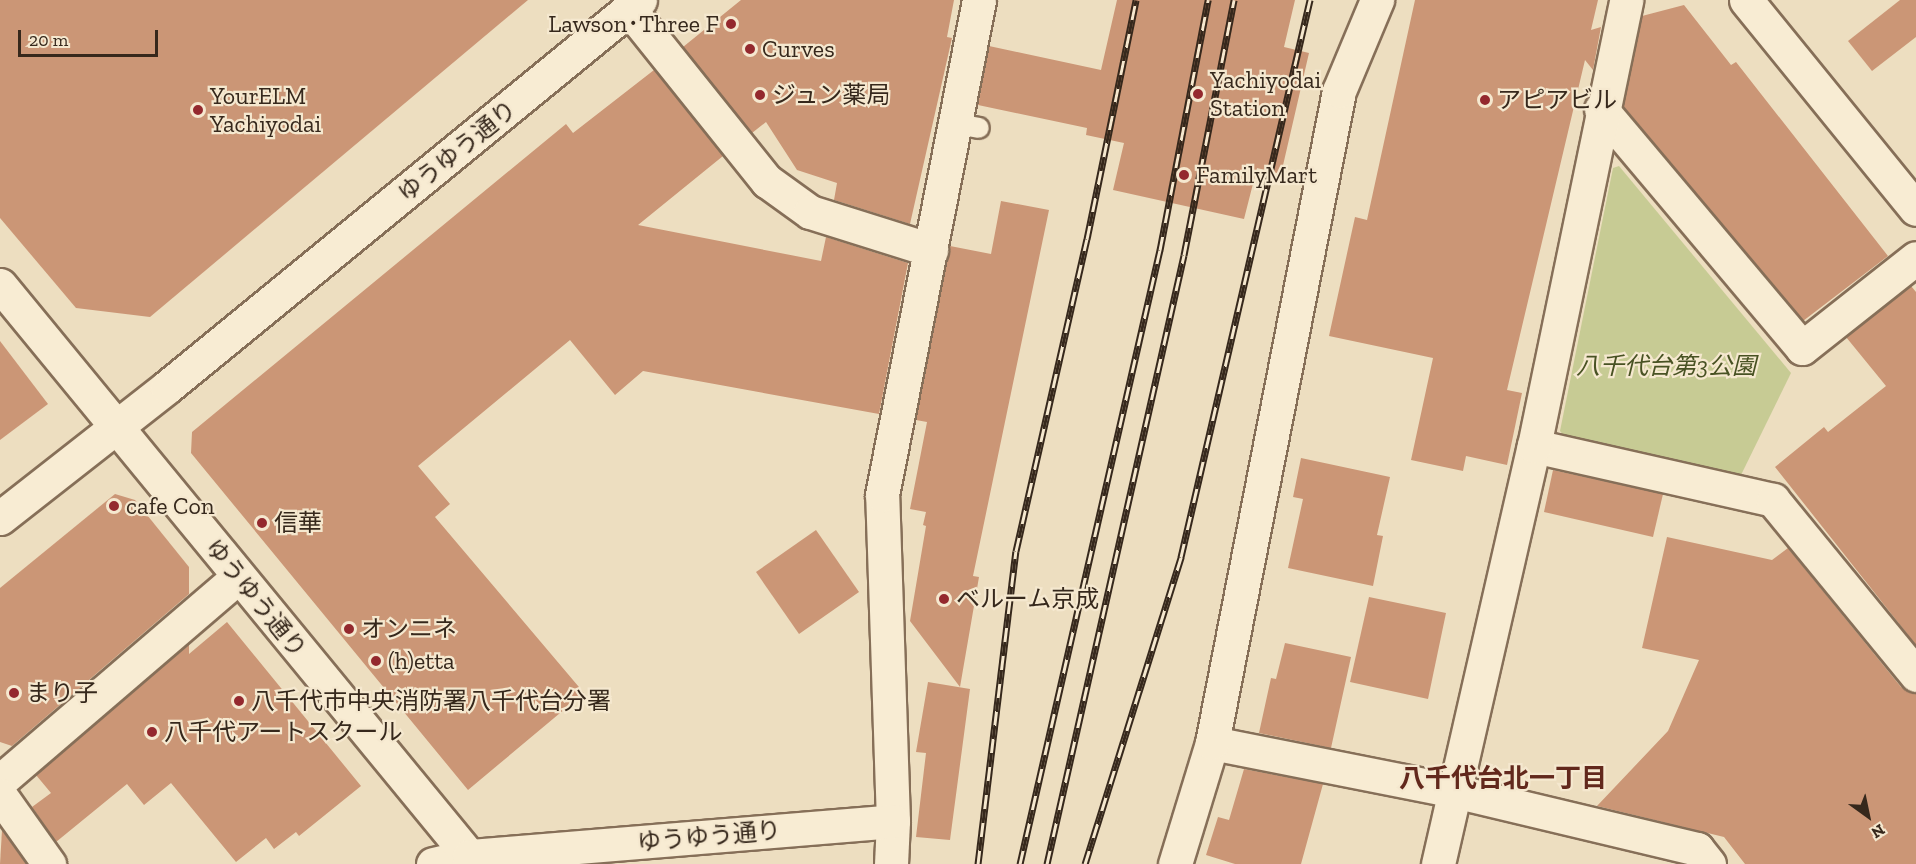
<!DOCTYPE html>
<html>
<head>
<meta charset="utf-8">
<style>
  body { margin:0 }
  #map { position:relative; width:1916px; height:864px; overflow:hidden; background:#eddec0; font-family:"Zilla Slab","Noto Sans JP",serif }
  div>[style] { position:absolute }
  .green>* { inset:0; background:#c7cb94 }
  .building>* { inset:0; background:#cb9676 }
  .roads { filter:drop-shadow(2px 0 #866f58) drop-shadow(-2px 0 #866f58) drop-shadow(0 2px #866f58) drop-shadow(0 -2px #866f58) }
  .lane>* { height:20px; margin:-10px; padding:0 10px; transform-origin:10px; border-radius:10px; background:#f8ecd3 }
  .street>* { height:33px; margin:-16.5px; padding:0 16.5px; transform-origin:16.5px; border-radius:16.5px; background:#f8ecd3 }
  .secondary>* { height:33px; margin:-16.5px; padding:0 16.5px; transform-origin:16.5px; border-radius:16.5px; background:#f8ecd3 }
  .rail>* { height:7px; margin-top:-3.5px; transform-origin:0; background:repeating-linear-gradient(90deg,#f5e8cf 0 14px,#36281c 0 28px); box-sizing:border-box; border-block:2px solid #36281c }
  .dots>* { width:16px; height:16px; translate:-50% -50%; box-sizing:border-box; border:3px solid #f5e8cf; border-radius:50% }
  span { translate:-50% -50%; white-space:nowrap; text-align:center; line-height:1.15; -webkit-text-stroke:4.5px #f5e8cf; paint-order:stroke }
  .poi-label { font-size:24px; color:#36281c }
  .right { translate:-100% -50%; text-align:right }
  .left { translate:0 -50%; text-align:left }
  .street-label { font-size:24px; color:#36281c }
  .park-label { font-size:24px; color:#485223; font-style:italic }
  .neighbourhood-label { font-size:26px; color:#62281c; font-weight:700 }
  .north { position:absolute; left:1838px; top:786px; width:60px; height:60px; -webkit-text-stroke:4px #f5e8cf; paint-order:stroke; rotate:147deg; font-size:16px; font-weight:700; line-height:24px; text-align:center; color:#36281c }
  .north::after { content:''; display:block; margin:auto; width:21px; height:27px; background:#36281c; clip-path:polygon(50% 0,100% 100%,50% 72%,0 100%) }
  .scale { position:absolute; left:18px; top:30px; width:140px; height:27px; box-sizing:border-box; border:3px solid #36281c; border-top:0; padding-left:8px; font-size:18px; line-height:21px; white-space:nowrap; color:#36281c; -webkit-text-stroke:4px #f5e8cf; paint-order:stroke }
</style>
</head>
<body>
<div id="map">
  <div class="green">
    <i style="clip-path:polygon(1619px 166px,1791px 373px,1741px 475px,1565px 437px,1560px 431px,1613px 168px)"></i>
  </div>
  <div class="building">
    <i style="clip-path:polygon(0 0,528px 0,150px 317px,76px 308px,0 218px)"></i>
    <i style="clip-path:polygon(741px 0,954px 0,947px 37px,952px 38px,910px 224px,834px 200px,837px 183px,797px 170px,766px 122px,752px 133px,683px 47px)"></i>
    <i style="clip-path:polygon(1117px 0,1295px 0,1284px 47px,1309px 53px,1281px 174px,1257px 168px,1244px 219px,1113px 190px,1124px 143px,1086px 135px,1087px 128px,978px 105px,989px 46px,1101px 70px)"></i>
    <i style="clip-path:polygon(1415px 0,1598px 0,1591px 30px,1601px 27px,1593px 70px,1585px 60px,1507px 390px,1522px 393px,1507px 465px,1466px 456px,1463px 471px,1411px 460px,1433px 358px,1329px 336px,1355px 217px,1367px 220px)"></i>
    <i style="clip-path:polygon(1900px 0,1916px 0,1916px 37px,1872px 71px,1848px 41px)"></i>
    <i style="clip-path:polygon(1684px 5px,1731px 65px,1736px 62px,1888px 256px,1803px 321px,1623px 106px,1642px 16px)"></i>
    <i style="clip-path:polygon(654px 70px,723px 156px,638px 225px,821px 261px,826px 237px,908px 263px,879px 414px,643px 371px,615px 395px,570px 340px,418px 466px,450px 504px,435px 517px,584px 693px,468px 790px,191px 453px,192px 432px,566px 124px,573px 133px)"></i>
    <i style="clip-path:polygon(1001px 201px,1049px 210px,973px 576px,979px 577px,960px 687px,910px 621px,926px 526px,923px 525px,926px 512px,910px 509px,927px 422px,916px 420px,950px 246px,991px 254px)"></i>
    <i style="clip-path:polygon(1911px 286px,1916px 292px,1916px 645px,1775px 467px,1824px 427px,1828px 432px,1886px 386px,1846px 337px)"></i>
    <i style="clip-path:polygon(0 341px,48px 404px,0 440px)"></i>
    <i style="clip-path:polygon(1301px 458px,1390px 477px,1377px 535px,1383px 536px,1373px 586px,1288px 568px,1303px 499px,1293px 497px)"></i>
    <i style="clip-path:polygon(1553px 470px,1663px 494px,1653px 537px,1544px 512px)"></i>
    <i style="clip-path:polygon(115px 494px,135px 500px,189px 567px,189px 594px,12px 746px,0 742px,0 588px)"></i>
    <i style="clip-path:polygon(816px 530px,859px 592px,799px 634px,756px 572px)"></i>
    <i style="clip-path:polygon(1667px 537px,1772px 560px,1788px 548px,1901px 687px,1916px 693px,1916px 864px,1745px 864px,1724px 837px,1597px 806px,1668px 731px,1699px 660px,1642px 648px)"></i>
    <i style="clip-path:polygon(1369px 597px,1446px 613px,1428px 699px,1350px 682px)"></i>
    <i style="clip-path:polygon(227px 622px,361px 786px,299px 836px,296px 832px,274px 849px,266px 838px,236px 862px,171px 783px,144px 805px,127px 784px,56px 842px,32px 807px,51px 793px,36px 775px,189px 643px,189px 654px)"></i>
    <i style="clip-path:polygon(1285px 643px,1351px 657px,1331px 748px,1259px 733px,1271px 678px,1276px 679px)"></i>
    <i style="clip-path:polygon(928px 682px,970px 689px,950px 840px,916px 837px,926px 753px,916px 752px)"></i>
    <i style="clip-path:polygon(1244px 769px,1323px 784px,1301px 864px,1235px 864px,1206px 855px,1218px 817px,1229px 820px)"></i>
    <i style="clip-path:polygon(2px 830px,26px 864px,0 864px)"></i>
  </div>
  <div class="roads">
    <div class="lane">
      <i style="left:957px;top:124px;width:22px;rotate:10deg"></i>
    </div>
    <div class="street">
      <i style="left:629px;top:9px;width:221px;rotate:51.3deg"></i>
      <i style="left:767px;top:181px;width:53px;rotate:35.8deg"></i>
      <i style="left:810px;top:212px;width:127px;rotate:17.4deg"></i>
      <i style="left:1601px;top:109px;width:312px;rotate:49.9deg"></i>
      <i style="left:1802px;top:348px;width:145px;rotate:-38.3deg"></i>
      <i style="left:1534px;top:446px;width:245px;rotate:12.7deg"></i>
      <i style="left:1773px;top:500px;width:226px;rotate:50.7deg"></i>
      <i style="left:1212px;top:743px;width:247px;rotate:11.2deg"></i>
      <i style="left:1454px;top:791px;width:250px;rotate:13.4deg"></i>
      <i style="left:1697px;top:849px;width:19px;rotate:51deg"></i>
      <i style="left:0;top:781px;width:313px;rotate:-40.6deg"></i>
      <i style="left:0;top:795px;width:85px;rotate:54.6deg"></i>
      <i style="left:433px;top:864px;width:37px;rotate:-13deg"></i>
      <i style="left:891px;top:864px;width:43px;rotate:-87.3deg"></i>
      <i style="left:893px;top:821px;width:326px;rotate:-91.9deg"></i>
      <i style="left:882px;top:495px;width:504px;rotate:-78.91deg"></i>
      <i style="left:1175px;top:864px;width:127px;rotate:-73deg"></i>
      <i style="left:1212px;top:743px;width:664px;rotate:-78.98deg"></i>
      <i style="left:1339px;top:91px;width:99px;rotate:-67.3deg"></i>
      <i style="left:1438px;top:864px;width:429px;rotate:-77.1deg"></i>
      <i style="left:1534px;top:446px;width:455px;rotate:-78.3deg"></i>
    </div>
    <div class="secondary">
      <i style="left:1746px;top:0;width:269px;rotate:50.9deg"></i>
      <i style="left:0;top:285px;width:739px;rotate:50.6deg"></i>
      <i style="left:469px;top:856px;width:425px;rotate:-4.7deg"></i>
      <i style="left:0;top:518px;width:212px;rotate:-38.1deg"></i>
      <i style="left:167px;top:387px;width:611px;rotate:-39.29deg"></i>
    </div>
  </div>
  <div class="rail">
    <i style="left:978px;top:864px;width:315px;rotate:-83.1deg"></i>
    <i style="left:1016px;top:551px;width:320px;rotate:-77.2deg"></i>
    <i style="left:1087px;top:239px;width:244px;rotate:-78.4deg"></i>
    <i style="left:1020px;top:864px;width:630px;rotate:-77.16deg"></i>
    <i style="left:1160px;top:250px;width:255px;rotate:-79.1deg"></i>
    <i style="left:1047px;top:864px;width:624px;rotate:-77.32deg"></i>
    <i style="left:1184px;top:255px;width:260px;rotate:-78.9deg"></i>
    <i style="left:1085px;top:864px;width:322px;rotate:-72.6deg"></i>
    <i style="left:1181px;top:557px;width:572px;rotate:-76.96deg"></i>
  </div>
  <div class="dots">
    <i style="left:731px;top:24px;background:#94292e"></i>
    <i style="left:750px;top:49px;background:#94292e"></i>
    <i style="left:1198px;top:94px;background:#94292e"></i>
    <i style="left:760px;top:95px;background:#94292e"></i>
    <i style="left:1485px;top:100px;background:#94292e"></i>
    <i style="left:198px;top:110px;background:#94292e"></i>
    <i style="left:1184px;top:175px;background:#94292e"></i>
    <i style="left:114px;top:506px;background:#94292e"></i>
    <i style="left:262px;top:523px;background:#94292e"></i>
    <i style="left:944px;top:599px;background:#94292e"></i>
    <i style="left:349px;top:629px;background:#94292e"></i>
    <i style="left:376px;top:661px;background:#94292e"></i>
    <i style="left:14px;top:693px;background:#94292e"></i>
    <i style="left:239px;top:701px;background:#94292e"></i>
    <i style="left:152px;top:732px;background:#94292e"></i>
  </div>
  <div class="poi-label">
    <span class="right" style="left:719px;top:24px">Lawson･Three F</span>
    <span class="left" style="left:762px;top:49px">Curves</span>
    <span class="left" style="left:1210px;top:94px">Yachiyodai<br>Station</span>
    <span class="left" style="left:772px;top:95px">ジュン薬局</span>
    <span class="left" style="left:210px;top:110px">YourELM<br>Yachiyodai</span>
    <span class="left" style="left:1497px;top:100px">アピアビル</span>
    <span class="left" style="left:1196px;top:175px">FamilyMart</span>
    <span class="left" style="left:126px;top:506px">cafe Con</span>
    <span class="left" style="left:274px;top:523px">信華</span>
    <span class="left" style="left:956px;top:599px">ベルーム京成</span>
    <span class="left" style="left:361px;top:629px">オンニネ</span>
    <span class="left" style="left:388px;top:661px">(h)etta</span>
    <span class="left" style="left:26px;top:693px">まり子</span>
    <span class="left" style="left:251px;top:701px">八千代市中央消防署八千代台分署</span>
    <span class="left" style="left:164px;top:732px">八千代アートスクール</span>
  </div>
  <div class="street-label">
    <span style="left:457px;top:151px;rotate:-39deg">ゆうゆう通り</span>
    <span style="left:256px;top:598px;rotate:51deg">ゆうゆう通り</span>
    <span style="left:709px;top:836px;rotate:-5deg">ゆうゆう通り</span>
  </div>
  <div class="park-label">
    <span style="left:1666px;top:366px">八千代台第3公園</span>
  </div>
  <div class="neighbourhood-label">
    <span style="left:1503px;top:779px">八千代台北一丁目</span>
  </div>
  <div class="north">N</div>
  <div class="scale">20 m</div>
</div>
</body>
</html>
